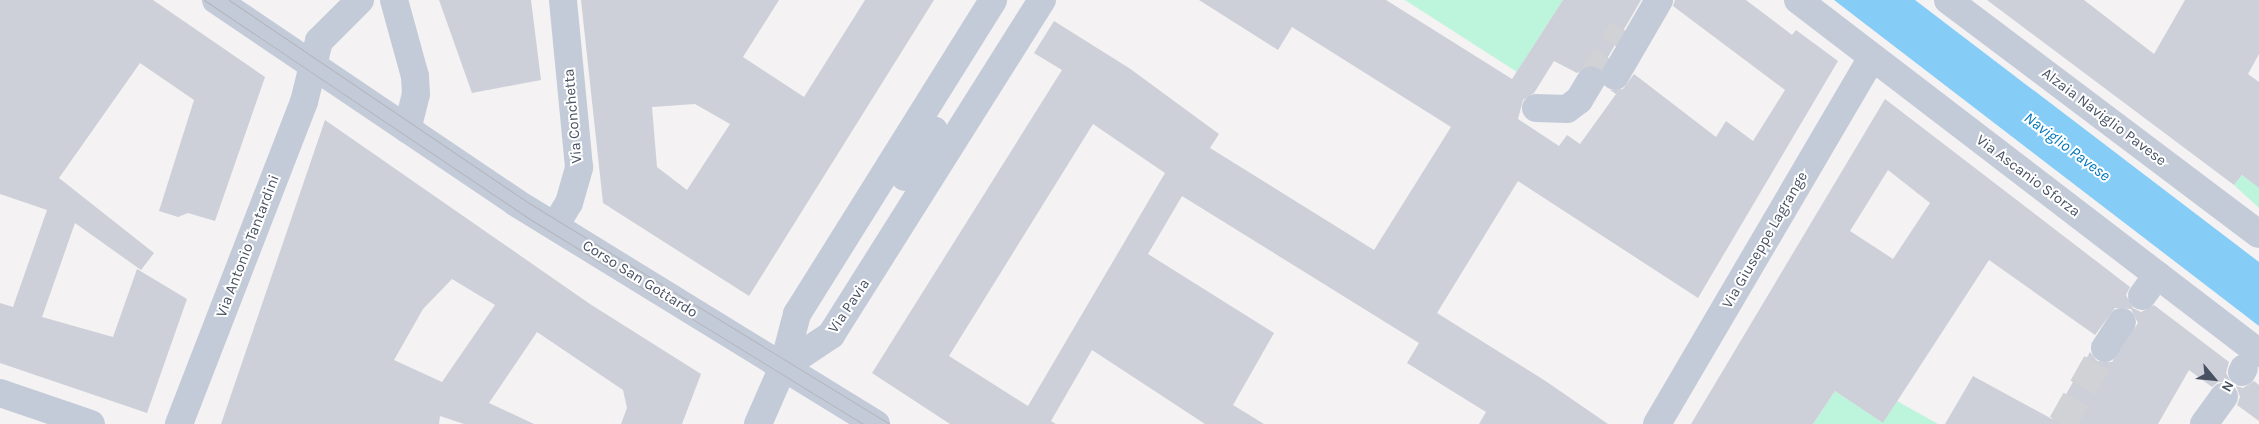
<!DOCTYPE html>
<html>
<head>
<meta charset="utf-8">
<style>
  body { margin:0 }
  #map { position:relative; width:2259px; height:424px; overflow:hidden; background:#f4f2f2; font-family:Karla,sans-serif }
  div>[style] { position:absolute }
  .green>* { inset:0; background:#bdf5dc }
  .water>* { inset:0; background:#85cdf7 }
  .building>* { inset:0; background:#cdd0d8 }
  .minor-tunnel>* { height:28px; margin-top:-14px; transform-origin:0; background:repeating-linear-gradient(90deg,#d1d2d5 0 28px,transparent 0 42px) }
  .minor>* { height:28px; margin:-14px; padding:0 14px; transform-origin:14px; border-radius:14px; background:#c4cbd8 }
  .tram>* { height:1px; margin:-0.5px; padding:0 0.5px; transform-origin:0.5px; border-radius:0.5px; background:#b3b5bd }
  span { translate:-50% -50%; white-space:nowrap; text-align:center; line-height:1.15; -webkit-text-stroke:4px #fff; paint-order:stroke }
  .street-label { font-size:15px; color:#475162 }
  .water-label { font-size:16px; color:#0076bc; font-style:italic }
  .north { position:absolute; left:2189px; top:354px; width:50px; height:50px; -webkit-text-stroke:4px #fff; paint-order:stroke; rotate:118deg; font-size:14px; font-weight:700; line-height:20px; text-align:center; color:#475162 }
  .north::after { content:''; display:block; margin:auto; width:18px; height:22px; background:#475162; clip-path:polygon(50% 0,100% 100%,50% 72%,0 100%) }
</style>
</head>
<body>
<div id="map">
  <div class="green">
    <i style="clip-path:polygon(1405px 0,1563px 0,1517px 72px)"></i>
    <i style="clip-path:polygon(2242px 175px,2259px 188px,2259px 208px,2234px 185px)"></i>
    <i style="clip-path:polygon(1835px 391px,1883px 423px,1897px 401px,1938px 424px,1813px 424px)"></i>
  </div>
  <div class="water">
    <i style="clip-path:polygon(1834px 0,1915px 0,2259px 262px,2259px 326px)"></i>
  </div>
  <div class="building">
    <i style="clip-path:polygon(0 0,153px 0,265px 77px,215px 221px,188px 213px,178px 217px,159px 211px,194px 100px,140px 63px,59px 178px,154px 253px,141px 270px,75px 223px,42px 317px,113px 337px,137px 269px,187px 299px,147px 413px,0 363px,0 303px,13px 307px,47px 210px,0 194px)"></i>
    <i style="clip-path:polygon(439px 0,531px 0,541px 80px,472px 93px)"></i>
    <i style="clip-path:polygon(evenodd,581px 0,779px 0,743px 57px,804px 97px,865px 0,934px 0,749px 296px,603px 203px,581px 0,695px 104px,730px 124px,687px 190px,657px 167px,652px 107px,695px 104px)"></i>
    <i style="clip-path:polygon(evenodd,1199px 0,1386px 0,1512px 79px,1563px 0,1641px 0,1601px 69px,1591px 64px,1577px 73px,1554px 61px,1534px 93px,1523px 100px,1518px 119px,1559px 146px,1567px 135px,1580px 144px,1616px 94px,1610px 90px,1623px 89px,1634px 74px,1716px 137px,1726px 121px,1753px 141px,1785px 90px,1673px 6px,1675px 0,1746px 0,1792px 35px,1796px 30px,1838px 61px,1698px 298px,1518px 181px,1437px 313px,1544px 380px,1608px 424px,1479px 424px,1486px 412px,1407px 363px,1419px 343px,1182px 196px,1148px 254px,1274px 333px,1233px 405px,1264px 424px,1205px 424px,1092px 350px,1051px 421px,1056px 424px,950px 424px,872px 373px,1062px 70px,1034px 53px,1054px 21px,1129px 68px,1219px 134px,1210px 148px,1374px 250px,1451px 127px,1292px 27px,1278px 50px,1199px 0,1093px 124px,1165px 173px,1028px 406px,949px 356px,1093px 124px)"></i>
    <i style="clip-path:polygon(1987px 0,2084px 0,2154px 54px,2185px 0,2259px 0,2259px 54px,2248px 74px,2259px 82px,2259px 188px,2242px 175px,2234px 185px)"></i>
    <i style="clip-path:polygon(evenodd,1885px 99px,2130px 287px,2126px 295px,2133px 308px,2141px 312px,2154px 305px,2229px 362px,2226px 373px,2231px 382px,2218px 382px,2212px 387px,2189px 370px,2158px 424px,1945px 424px,1973px 376px,2052px 419px,2090px 352px,2097px 361px,2112px 362px,2138px 323px,2131px 309px,2115px 308px,2095px 335px,1989px 260px,1883px 423px,1835px 391px,1813px 424px,1691px 424px,1885px 99px,1888px 170px,1930px 203px,1893px 259px,1850px 231px,1888px 170px)"></i>
    <i style="clip-path:polygon(evenodd,325px 120px,590px 304px,701px 374px,682px 424px,621px 424px,627px 408px,623px 390px,537px 332px,489px 403px,534px 424px,464px 424px,440px 416px,439px 424px,221px 424px,325px 120px,452px 279px,495px 305px,442px 382px,394px 360px,423px 309px,452px 279px)"></i>
    <i style="clip-path:polygon(2254px 381px,2259px 385px,2259px 421px,2237px 405px,2240px 397px,2236px 386px,2243px 388px)"></i>
  </div>
  <div class="minor-tunnel">
    <i style="left:1591px;top:80px;width:60px;rotate:-57.9deg"></i>
    <i style="left:2062px;top:424px;width:87px;rotate:-60.5deg"></i>
  </div>
  <div class="minor">
    <i style="left:216px;top:0;width:361px;rotate:34deg"></i>
    <i style="left:515px;top:202px;width:424px;rotate:31.6deg"></i>
    <i style="left:394px;top:0;width:79px;rotate:74.6deg"></i>
    <i style="left:415px;top:76px;width:18px;rotate:87deg"></i>
    <i style="left:416px;top:94px;width:36px;rotate:104deg"></i>
    <i style="left:1798px;top:0;width:581px;rotate:37.44deg"></i>
    <i style="left:1948px;top:0;width:389px;rotate:37deg"></i>
    <i style="left:1615px;top:76px;width:88px;rotate:-59.9deg"></i>
    <i style="left:1536px;top:108px;width:31px;rotate:2deg"></i>
    <i style="left:1567px;top:109px;width:15px;rotate:-37deg"></i>
    <i style="left:1579px;top:100px;width:23px;rotate:-59deg"></i>
    <i style="left:905px;top:177px;width:55px;rotate:-58.3deg"></i>
    <i style="left:555px;top:226px;width:27px;rotate:-59deg"></i>
    <i style="left:569px;top:203px;width:37px;rotate:-74deg"></i>
    <i style="left:579px;top:167px;width:168px;rotate:-95.5deg"></i>
    <i style="left:2142px;top:296px;width:26px;rotate:-54deg"></i>
    <i style="left:2105px;top:348px;width:31px;rotate:-57deg"></i>
    <i style="left:783px;top:367px;width:58px;rotate:-33.7deg"></i>
    <i style="left:831px;top:335px;width:396px;rotate:-57.8deg"></i>
    <i style="left:2242px;top:372px;width:4px;rotate:-63deg"></i>
    <i style="left:0;top:393px;width:96px;rotate:18.8deg"></i>
    <i style="left:179px;top:424px;width:345px;rotate:-68.8deg"></i>
    <i style="left:304px;top:102px;width:63px;rotate:-76.2deg"></i>
    <i style="left:319px;top:41px;width:58px;rotate:-45deg"></i>
    <i style="left:758px;top:424px;width:62px;rotate:-66.3deg"></i>
    <i style="left:783px;top:367px;width:55px;rotate:-75.2deg"></i>
    <i style="left:797px;top:314px;width:370px;rotate:-58deg"></i>
    <i style="left:1657px;top:424px;width:425px;rotate:-59.6deg"></i>
    <i style="left:2204px;top:424px;width:34px;rotate:-54deg"></i>
  </div>
  <div class="tram">
    <i style="left:204px;top:0;width:387px;rotate:33.9deg"></i>
    <i style="left:525px;top:216px;width:397px;rotate:31.6deg"></i>
    <i style="left:229px;top:0;width:362px;rotate:34.1deg"></i>
    <i style="left:529px;top:203px;width:423px;rotate:31.5deg"></i>
  </div>
  <div class="street-label">
    <span style="left:573px;top:116px;rotate:-95deg">Via Conchetta</span>
    <span style="left:2104px;top:117px;rotate:37deg">Alzaia Naviglio Pavese</span>
    <span style="left:2028px;top:176px;rotate:37deg">Via Ascanio Sforza</span>
    <span style="left:1765px;top:240px;rotate:-60deg">Via Giuseppe Lagrange</span>
    <span style="left:248px;top:246px;rotate:-69deg">Via Antonio Tantardini</span>
    <span style="left:640px;top:279px;rotate:32deg">Corso San Gottardo</span>
    <span style="left:849px;top:306px;rotate:-56deg">Via Pavia</span>
  </div>
  <div class="water-label">
    <span style="left:2067px;top:147px;rotate:37deg">Naviglio Pavese</span>
  </div>
  <div class="north">N</div>
</div>
</body>
</html>
